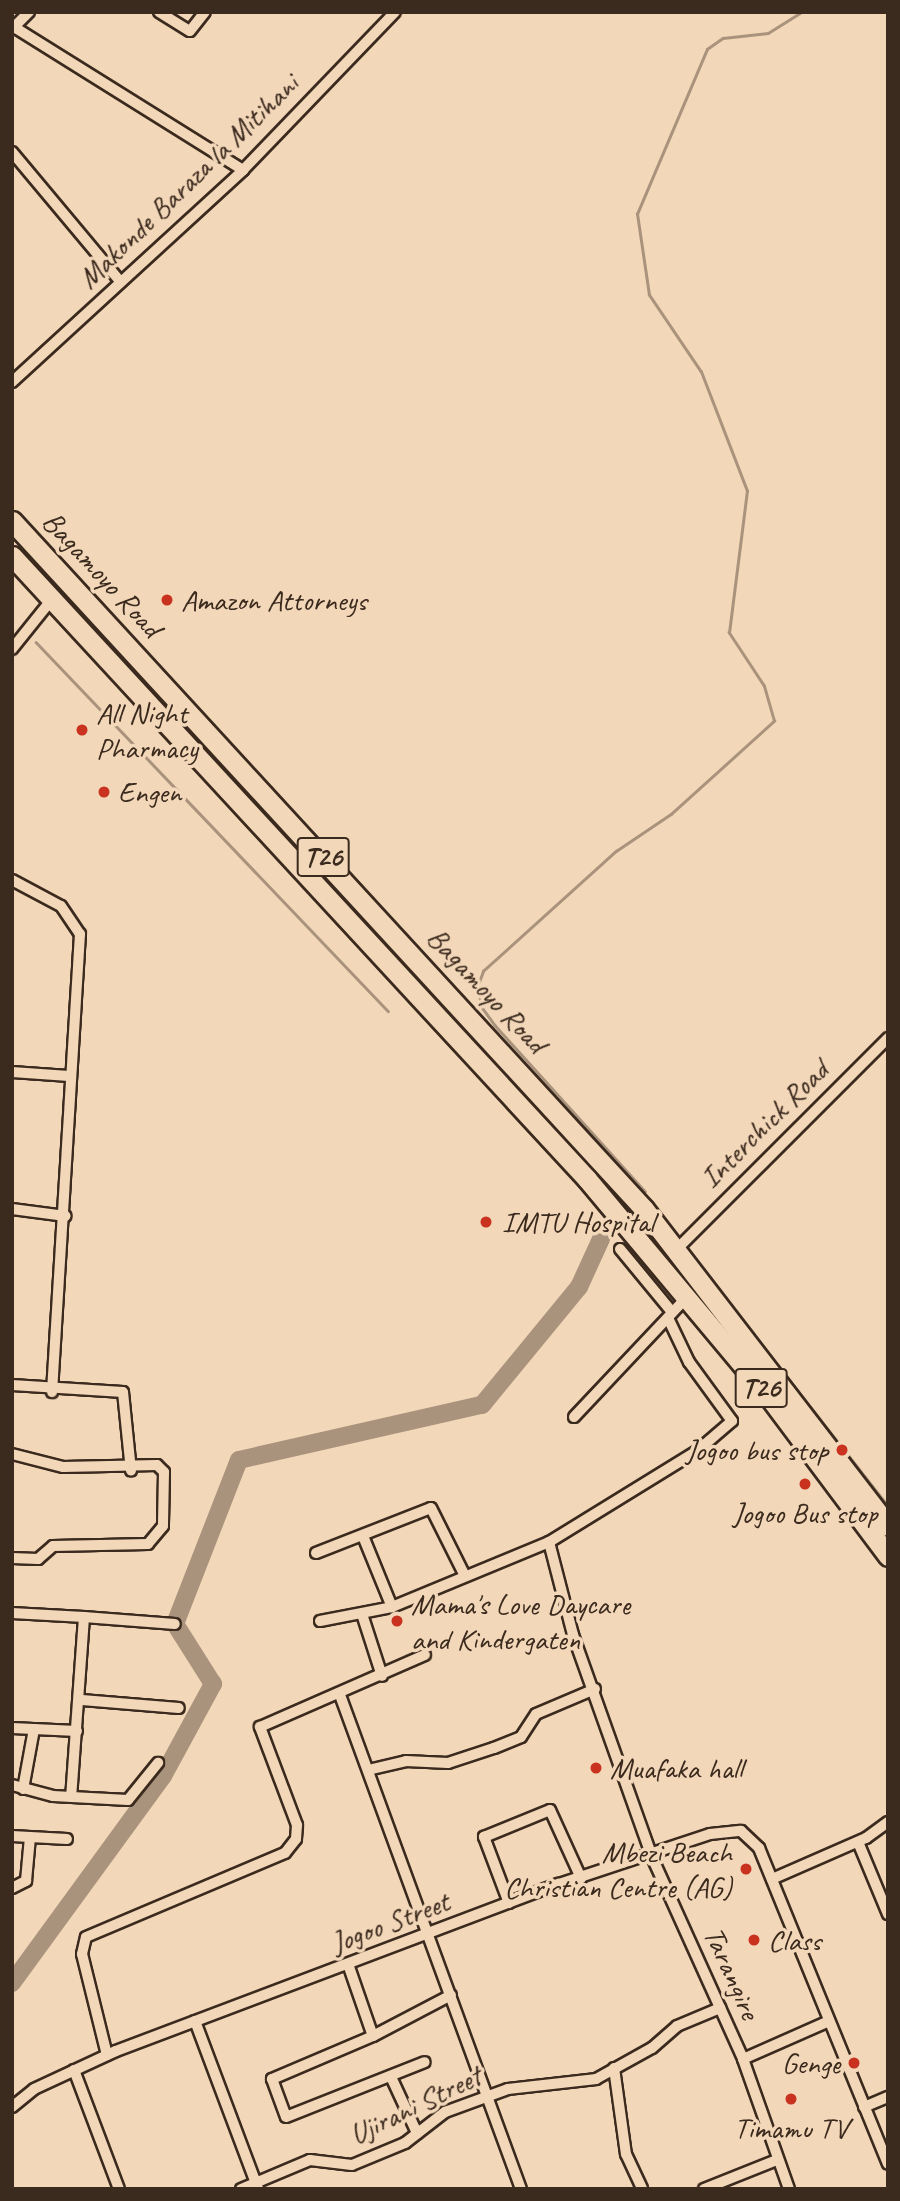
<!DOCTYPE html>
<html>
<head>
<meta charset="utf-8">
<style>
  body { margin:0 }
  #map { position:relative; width:900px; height:2201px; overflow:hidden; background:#f3d7b9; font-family:Caveat,sans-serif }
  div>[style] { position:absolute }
  .stream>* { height:2.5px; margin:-1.25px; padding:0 1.25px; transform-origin:1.25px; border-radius:1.25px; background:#aa937c }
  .river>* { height:18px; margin:-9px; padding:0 9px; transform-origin:9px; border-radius:9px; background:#aa937c }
  .roads { filter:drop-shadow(2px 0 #3b2a1e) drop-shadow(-2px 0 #3b2a1e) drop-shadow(0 2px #3b2a1e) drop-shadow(0 -2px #3b2a1e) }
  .minor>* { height:10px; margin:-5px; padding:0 5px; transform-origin:5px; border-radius:5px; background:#f3d7b9 }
  .trunk>* { height:19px; margin:-9.5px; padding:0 9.5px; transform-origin:9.5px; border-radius:9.5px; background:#f3d7b9 }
  .dots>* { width:19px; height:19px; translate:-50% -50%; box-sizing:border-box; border:4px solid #f3d7b9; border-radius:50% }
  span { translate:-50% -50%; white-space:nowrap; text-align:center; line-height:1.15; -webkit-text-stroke:7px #f3d7b9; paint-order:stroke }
  .shield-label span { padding:2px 5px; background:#f3d7b9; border:2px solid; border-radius:5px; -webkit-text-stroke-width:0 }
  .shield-label { font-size:28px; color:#3b2a1e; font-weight:700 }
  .street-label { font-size:30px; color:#3b2a1e }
  .poi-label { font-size:30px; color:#3b2a1e }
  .left { translate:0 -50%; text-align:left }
  .right { translate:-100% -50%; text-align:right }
  .frame { position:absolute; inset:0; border:14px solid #3b2a1e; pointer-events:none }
</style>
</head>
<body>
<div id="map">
  <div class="stream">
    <i style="left:36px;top:642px;width:510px;rotate:46.35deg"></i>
    <i style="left:645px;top:1192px;width:224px;rotate:-132.1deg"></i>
    <i style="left:495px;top:1026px;width:24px;rotate:-126deg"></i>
    <i style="left:481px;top:1007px;width:22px;rotate:-98deg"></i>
    <i style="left:478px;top:985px;width:15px;rotate:-70deg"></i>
    <i style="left:483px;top:971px;width:179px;rotate:-42.1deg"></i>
    <i style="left:616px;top:851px;width:66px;rotate:-33.9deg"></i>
    <i style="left:671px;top:814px;width:139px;rotate:-42.1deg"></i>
    <i style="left:774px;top:721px;width:36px;rotate:-106deg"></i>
    <i style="left:764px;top:686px;width:64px;rotate:-123.4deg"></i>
    <i style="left:729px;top:633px;width:143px;rotate:-82.8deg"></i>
    <i style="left:747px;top:491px;width:128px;rotate:-111.1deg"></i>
    <i style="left:701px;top:372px;width:93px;rotate:-124deg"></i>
    <i style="left:649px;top:295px;width:82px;rotate:-98.4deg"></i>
    <i style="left:637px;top:214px;width:179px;rotate:-67deg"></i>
    <i style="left:707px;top:49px;width:19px;rotate:-35deg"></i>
    <i style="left:723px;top:38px;width:45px;rotate:-6.3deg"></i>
    <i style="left:768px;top:33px;width:40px;rotate:-32deg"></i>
    <i style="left:725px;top:1298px;width:264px;rotate:51.9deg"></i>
  </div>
  <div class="river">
    <i style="left:12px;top:1983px;width:256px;rotate:-53.9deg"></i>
    <i style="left:163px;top:1776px;width:105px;rotate:-61.5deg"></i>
    <i style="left:213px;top:1684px;width:71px;rotate:-122.3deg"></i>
    <i style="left:175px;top:1624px;width:176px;rotate:-68.7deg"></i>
    <i style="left:239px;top:1460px;width:249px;rotate:-12.8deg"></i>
    <i style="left:482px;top:1405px;width:153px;rotate:-50.6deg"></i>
    <i style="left:579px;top:1287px;width:53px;rotate:-65.4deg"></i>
  </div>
  <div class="roads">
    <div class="minor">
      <i style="left:159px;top:12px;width:36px;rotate:32deg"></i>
      <i style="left:190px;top:31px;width:24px;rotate:-52deg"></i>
      <i style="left:14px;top:27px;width:270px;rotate:32deg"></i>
      <i style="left:12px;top:29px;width:24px;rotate:-45deg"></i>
      <i style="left:12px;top:152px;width:168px;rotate:50.1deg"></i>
      <i style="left:12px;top:382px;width:314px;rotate:-42.5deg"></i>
      <i style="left:243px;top:170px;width:219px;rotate:-46.1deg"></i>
      <i style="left:12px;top:649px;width:65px;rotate:-51.2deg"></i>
      <i style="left:12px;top:880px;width:55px;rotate:28deg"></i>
      <i style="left:61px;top:906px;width:34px;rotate:56deg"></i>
      <i style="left:80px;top:934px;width:459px;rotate:93.5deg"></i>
      <i style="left:12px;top:1072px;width:57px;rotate:4deg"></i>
      <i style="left:12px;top:1209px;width:54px;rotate:7.4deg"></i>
      <i style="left:678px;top:1248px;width:297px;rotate:-45deg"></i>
      <i style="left:620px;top:1249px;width:82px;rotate:50.5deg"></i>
      <i style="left:668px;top:1318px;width:49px;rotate:64.5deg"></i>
      <i style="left:689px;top:1362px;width:73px;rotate:53.9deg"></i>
      <i style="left:732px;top:1421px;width:46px;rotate:139.4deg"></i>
      <i style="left:697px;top:1451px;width:174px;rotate:148.4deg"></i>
      <i style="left:549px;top:1542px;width:96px;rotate:75.5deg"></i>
      <i style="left:573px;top:1635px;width:236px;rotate:70.4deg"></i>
      <i style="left:652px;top:1857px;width:222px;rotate:65.7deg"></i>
      <i style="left:743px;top:2059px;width:138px;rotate:70.5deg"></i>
      <i style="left:12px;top:1385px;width:111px;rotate:3.6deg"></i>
      <i style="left:123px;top:1392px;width:79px;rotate:84.2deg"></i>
      <i style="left:574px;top:1417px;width:165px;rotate:-46.7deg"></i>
      <i style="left:12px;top:1454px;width:53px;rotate:14.3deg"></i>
      <i style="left:63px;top:1467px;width:94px;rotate:-1.2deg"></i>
      <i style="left:157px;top:1465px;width:10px;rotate:45deg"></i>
      <i style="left:164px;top:1472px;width:54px;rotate:91.1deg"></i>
      <i style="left:163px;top:1526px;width:23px;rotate:130deg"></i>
      <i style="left:148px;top:1544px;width:95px;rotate:178.8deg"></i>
      <i style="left:53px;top:1546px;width:20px;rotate:139deg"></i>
      <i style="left:38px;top:1559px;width:26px;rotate:-178deg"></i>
      <i style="left:363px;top:1536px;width:77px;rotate:67.8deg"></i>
      <i style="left:316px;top:1553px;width:123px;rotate:-21.4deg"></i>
      <i style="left:431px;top:1508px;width:76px;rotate:63.4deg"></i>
      <i style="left:12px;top:1613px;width:72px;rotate:3.2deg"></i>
      <i style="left:84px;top:1617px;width:180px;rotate:94.1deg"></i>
      <i style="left:362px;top:1614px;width:65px;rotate:72.1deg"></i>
      <i style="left:84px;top:1617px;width:91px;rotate:4.4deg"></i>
      <i style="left:320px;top:1621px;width:73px;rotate:-11deg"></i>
      <i style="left:392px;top:1607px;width:170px;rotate:-22.5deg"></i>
      <i style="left:340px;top:1695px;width:526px;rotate:69.88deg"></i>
      <i style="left:82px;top:1700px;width:97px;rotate:4.7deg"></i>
      <i style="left:12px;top:1728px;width:65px;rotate:2.6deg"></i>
      <i style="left:368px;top:1770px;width:39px;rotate:-13deg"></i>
      <i style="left:406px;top:1761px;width:42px;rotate:2.7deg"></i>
      <i style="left:448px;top:1763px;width:48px;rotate:-18.1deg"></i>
      <i style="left:494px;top:1748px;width:29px;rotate:-22deg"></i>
      <i style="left:521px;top:1737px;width:27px;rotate:-57deg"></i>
      <i style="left:536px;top:1714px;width:64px;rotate:-23deg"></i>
      <i style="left:12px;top:1785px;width:42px;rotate:15deg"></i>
      <i style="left:53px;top:1796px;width:75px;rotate:3.1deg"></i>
      <i style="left:128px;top:1800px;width:48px;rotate:-51deg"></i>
      <i style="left:23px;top:1789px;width:61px;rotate:-79.6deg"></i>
      <i style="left:12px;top:1836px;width:55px;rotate:3.1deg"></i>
      <i style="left:858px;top:1842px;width:78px;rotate:67.4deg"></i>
      <i style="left:772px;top:1879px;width:103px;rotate:-23.6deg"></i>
      <i style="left:866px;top:1838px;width:27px;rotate:-36deg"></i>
      <i style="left:12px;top:1888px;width:16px;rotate:-27deg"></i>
      <i style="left:26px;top:1881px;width:44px;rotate:-84.8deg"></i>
      <i style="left:509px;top:1903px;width:71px;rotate:-110.7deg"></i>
      <i style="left:484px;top:1837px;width:71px;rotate:-22.2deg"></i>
      <i style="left:550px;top:1810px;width:75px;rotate:65.5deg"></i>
      <i style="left:348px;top:1964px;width:76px;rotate:70.9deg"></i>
      <i style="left:373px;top:2036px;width:110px;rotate:156.9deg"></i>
      <i style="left:272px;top:2079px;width:40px;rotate:69.8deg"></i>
      <i style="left:286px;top:2117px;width:149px;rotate:-21.6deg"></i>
      <i style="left:195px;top:2021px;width:179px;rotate:69.4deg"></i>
      <i style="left:373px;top:2036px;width:88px;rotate:-27.7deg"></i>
      <i style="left:107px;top:2055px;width:104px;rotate:-103.9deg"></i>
      <i style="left:82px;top:1954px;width:17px;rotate:-77deg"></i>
      <i style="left:86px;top:1937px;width:216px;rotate:-22.9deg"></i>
      <i style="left:285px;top:1853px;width:18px;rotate:-52deg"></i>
      <i style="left:296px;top:1839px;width:14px;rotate:-86deg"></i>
      <i style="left:297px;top:1825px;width:105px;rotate:-110.7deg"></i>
      <i style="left:260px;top:1727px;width:180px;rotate:-23.6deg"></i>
      <i style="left:743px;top:2059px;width:92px;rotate:-23.8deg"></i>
      <i style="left:614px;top:2068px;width:87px;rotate:82.1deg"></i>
      <i style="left:626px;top:2154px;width:38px;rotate:65deg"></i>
      <i style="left:74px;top:2070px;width:127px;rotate:69.3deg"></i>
      <i style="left:392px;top:2079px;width:60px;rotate:65.2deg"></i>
      <i style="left:12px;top:2107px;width:28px;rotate:-39deg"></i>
      <i style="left:34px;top:2089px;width:90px;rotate:-24.9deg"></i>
      <i style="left:116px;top:2051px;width:473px;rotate:-20.7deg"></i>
      <i style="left:559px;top:1884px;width:159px;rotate:-18.3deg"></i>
      <i style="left:710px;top:1834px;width:31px;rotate:-6deg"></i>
      <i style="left:741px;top:1831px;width:25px;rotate:43deg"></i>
      <i style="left:759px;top:1848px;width:341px;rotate:67.8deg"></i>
      <i style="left:864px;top:2107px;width:26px;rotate:-23deg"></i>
      <i style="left:241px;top:2189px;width:75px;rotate:-22.8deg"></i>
      <i style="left:310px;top:2160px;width:42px;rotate:6.8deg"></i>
      <i style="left:352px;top:2165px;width:57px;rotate:-22.5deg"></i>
      <i style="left:405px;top:2143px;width:51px;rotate:-37.8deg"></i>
      <i style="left:445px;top:2112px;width:67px;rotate:-20.1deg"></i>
      <i style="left:508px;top:2089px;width:89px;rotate:-6.5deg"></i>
      <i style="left:596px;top:2079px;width:64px;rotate:-29deg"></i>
      <i style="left:652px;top:2048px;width:33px;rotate:-41deg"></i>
      <i style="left:677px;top:2026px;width:47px;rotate:-22.7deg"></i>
      <i style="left:704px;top:2189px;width:79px;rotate:-21.7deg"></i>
    </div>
    <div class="trunk">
      <i style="left:12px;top:521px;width:934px;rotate:47.43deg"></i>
      <i style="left:644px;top:1209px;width:400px;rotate:52.4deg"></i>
      <i style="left:12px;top:556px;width:848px;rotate:47.29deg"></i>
      <i style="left:587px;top:1179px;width:285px;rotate:50.1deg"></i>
      <i style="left:770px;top:1398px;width:197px;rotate:53.2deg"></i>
    </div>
  </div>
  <div class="dots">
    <i style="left:167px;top:600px;background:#c8321e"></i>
    <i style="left:82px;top:730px;background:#c8321e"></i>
    <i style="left:104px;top:792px;background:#c8321e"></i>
    <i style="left:486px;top:1222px;background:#c8321e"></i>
    <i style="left:842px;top:1450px;background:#c8321e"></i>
    <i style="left:805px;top:1484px;background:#c8321e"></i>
    <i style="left:397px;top:1621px;background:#c8321e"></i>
    <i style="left:596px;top:1768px;background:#c8321e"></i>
    <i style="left:746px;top:1869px;background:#c8321e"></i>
    <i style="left:754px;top:1940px;background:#c8321e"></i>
    <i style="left:854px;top:2063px;background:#c8321e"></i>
    <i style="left:791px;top:2099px;background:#c8321e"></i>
  </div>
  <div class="shield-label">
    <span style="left:323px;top:857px">T26</span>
    <span style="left:761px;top:1388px">T26</span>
  </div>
  <div class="street-label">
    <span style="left:188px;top:181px;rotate:-44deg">Makonde Baraza la Mitihani</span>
    <span style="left:102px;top:574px;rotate:47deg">Bagamoyo Road</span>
    <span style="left:487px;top:990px;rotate:47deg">Bagamoyo Road</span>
    <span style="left:764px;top:1124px;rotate:-45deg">Interchick Road</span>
    <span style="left:390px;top:1922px;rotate:-21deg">Jogoo Street</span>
    <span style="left:732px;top:1973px;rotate:66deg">Tarangire</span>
    <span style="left:415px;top:2105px;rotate:-26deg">Ujirani Street</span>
  </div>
  <div class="poi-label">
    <span class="left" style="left:181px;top:600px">Amazon Attorneys</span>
    <span class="left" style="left:96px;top:730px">All Night<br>Pharmacy</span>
    <span class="left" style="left:118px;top:792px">Engen</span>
    <span class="left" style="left:502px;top:1222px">IMTU Hospital</span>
    <span class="right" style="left:828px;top:1450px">Jogoo bus stop</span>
    <span style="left:805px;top:1513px">Jogoo Bus stop</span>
    <span class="left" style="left:411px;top:1621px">Mama's Love Daycare<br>and Kindergaten</span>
    <span class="left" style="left:610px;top:1768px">Muafaka hall</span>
    <span class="right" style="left:732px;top:1869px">Mbezi Beach<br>Christian Centre (AG)</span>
    <span class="left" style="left:768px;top:1940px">Class</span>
    <span class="right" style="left:840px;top:2063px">Genge</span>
    <span style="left:791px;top:2128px">Timamu TV</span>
  </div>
  <div class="frame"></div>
</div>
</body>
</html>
